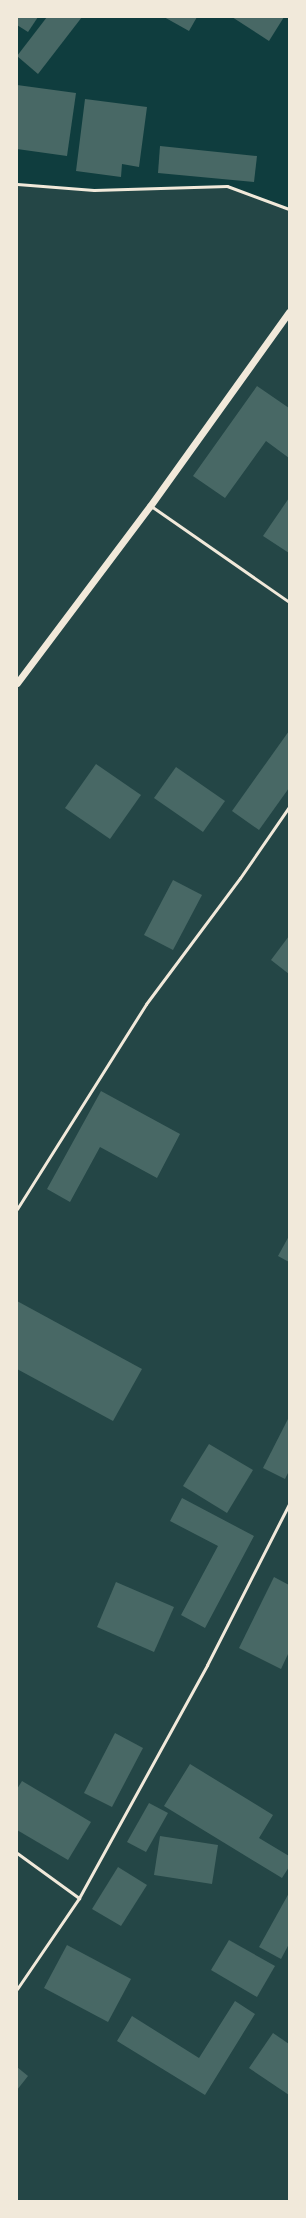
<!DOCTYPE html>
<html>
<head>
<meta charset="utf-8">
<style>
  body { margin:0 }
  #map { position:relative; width:306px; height:2218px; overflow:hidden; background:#0f3d3e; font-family:"PT Serif",serif }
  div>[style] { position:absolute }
  .green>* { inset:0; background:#244646 }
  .building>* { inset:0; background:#486865 }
  .service>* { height:3px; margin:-1.5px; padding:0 1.5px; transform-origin:1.5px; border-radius:1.5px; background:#f1e9da }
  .tertiary>* { height:7px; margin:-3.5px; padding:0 3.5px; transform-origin:3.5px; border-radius:3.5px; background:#f1e9da }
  span { translate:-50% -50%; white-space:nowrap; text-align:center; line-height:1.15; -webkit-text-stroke:3px #f1e9da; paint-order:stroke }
  .frame { position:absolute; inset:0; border:18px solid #f1e9da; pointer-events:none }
</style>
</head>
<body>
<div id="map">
  <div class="green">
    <i style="clip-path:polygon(17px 184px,94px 190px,227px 186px,289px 209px,289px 2201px,17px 2201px)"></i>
  </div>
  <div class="building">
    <i style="clip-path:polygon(17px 17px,38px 17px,28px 32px,17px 25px)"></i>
    <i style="clip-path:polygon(47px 17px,82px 17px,38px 74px,17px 56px)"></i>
    <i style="clip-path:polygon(164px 17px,197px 17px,189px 31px)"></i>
    <i style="clip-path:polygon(232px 17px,284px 17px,269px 41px)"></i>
    <i style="clip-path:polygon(17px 85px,76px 93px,67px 156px,17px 149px)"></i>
    <i style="clip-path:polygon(85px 99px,147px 107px,139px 167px,122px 164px,121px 177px,76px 171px)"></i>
    <i style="clip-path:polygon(160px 146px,257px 156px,254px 182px,158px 173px)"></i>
    <i style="clip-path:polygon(257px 386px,289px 408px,289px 458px,266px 441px,225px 498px,193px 476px)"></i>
    <i style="clip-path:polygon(289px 498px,289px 553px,263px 536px)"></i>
    <i style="clip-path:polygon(289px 731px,289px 788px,259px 830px,232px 811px)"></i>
    <i style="clip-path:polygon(96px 764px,141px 795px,110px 839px,65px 808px)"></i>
    <i style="clip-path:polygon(176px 767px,225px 801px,203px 832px,154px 798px)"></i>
    <i style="clip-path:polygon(173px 880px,202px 895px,173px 950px,144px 935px)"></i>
    <i style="clip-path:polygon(289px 936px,289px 974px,271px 960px)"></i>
    <i style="clip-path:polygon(101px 1091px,180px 1134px,157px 1178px,100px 1147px,70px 1202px,47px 1189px)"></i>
    <i style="clip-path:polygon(289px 1236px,289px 1262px,278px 1256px)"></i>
    <i style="clip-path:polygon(17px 1301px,142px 1369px,113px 1421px,17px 1369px)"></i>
    <i style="clip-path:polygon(289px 1417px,289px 1471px,285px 1479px,263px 1468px)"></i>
    <i style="clip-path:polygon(209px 1444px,253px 1470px,227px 1513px,183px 1486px)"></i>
    <i style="clip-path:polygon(182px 1498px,254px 1536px,205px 1628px,181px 1615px,218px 1546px,170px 1521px)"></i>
    <i style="clip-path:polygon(274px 1577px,289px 1585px,289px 1652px,281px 1669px,239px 1648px)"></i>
    <i style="clip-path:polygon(116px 1582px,174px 1607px,154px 1652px,97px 1627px)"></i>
    <i style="clip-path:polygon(115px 1733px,143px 1748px,112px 1807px,84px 1793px)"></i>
    <i style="clip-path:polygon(190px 1764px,273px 1815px,259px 1838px,289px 1856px,289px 1867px,282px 1878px,164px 1806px)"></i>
    <i style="clip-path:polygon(22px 1781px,91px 1822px,68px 1860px,17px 1830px,17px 1789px)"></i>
    <i style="clip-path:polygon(149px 1803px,168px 1813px,146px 1852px,127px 1842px)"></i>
    <i style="clip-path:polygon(160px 1836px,218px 1845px,212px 1884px,154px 1875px)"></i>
    <i style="clip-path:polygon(118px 1867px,147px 1885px,121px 1926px,92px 1909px)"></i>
    <i style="clip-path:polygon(289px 1893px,289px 1944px,281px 1959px,259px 1947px)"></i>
    <i style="clip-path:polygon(229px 1940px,275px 1966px,257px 1997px,211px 1970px)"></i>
    <i style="clip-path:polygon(67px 1945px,131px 1979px,108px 2022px,44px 1988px)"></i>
    <i style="clip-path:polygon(235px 2001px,255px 2014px,205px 2095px,117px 2041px,132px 2016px,199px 2058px)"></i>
    <i style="clip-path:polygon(273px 2033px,289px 2044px,289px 2095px,249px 2068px)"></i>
    <i style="clip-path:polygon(17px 2067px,28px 2076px,17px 2090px)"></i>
  </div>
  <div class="service">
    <i style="left:17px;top:184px;width:77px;rotate:4.5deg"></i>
    <i style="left:94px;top:190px;width:133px;rotate:-1.7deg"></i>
    <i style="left:227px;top:186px;width:66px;rotate:20.4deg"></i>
    <i style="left:151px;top:506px;width:168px;rotate:34.8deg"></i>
    <i style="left:17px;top:1209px;width:242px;rotate:-57.8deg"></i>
    <i style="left:146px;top:1004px;width:157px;rotate:-53.3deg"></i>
    <i style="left:240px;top:878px;width:86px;rotate:-55.4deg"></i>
    <i style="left:17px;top:1853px;width:77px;rotate:36deg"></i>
    <i style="left:17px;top:1989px;width:110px;rotate:-55.7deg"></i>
    <i style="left:79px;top:1898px;width:266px;rotate:-61.2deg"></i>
    <i style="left:207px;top:1665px;width:181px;rotate:-63deg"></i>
  </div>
  <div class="tertiary">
    <i style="left:17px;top:683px;width:221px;rotate:-53.1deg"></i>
    <i style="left:150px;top:506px;width:239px;rotate:-54.4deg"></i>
  </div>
  <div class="frame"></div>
</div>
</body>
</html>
